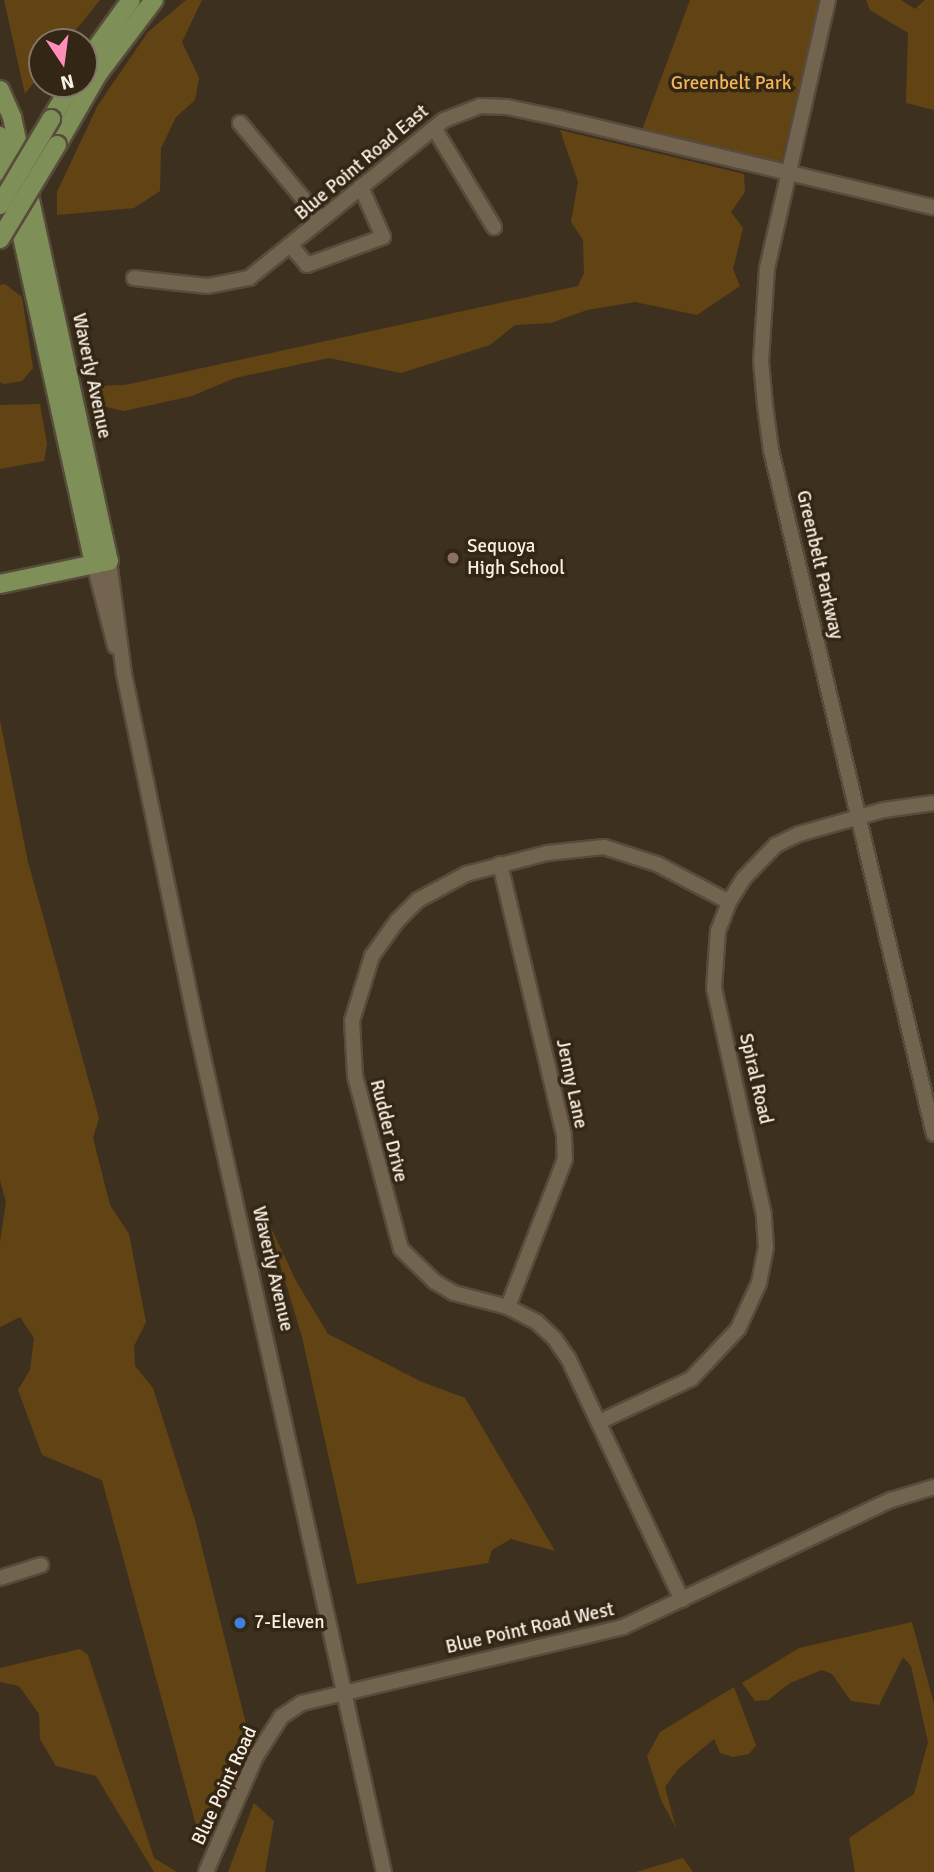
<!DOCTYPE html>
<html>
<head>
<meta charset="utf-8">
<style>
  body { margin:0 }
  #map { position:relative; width:934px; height:1872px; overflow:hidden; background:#3e301e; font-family:Signika,sans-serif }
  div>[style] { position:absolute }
  .green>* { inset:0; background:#624414 }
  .roads { filter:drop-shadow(2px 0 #574c3c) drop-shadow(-2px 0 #574c3c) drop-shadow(0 2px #574c3c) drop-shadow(0 -2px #574c3c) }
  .minor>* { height:14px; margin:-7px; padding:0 7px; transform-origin:7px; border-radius:7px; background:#736450 }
  .major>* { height:18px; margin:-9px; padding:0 9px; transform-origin:9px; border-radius:9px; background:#7e8f57 }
  .bridges { filter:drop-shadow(2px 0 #574c3c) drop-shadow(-2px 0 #574c3c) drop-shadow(0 2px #574c3c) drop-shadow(0 -2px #574c3c) }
  .major-bridge>* { height:18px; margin:-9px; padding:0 9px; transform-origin:9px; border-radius:9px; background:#7e8f57 }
  .dots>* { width:19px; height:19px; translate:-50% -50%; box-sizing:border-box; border:4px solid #332614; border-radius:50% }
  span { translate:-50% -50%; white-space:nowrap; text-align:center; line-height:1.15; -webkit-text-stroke:7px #332614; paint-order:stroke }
  .park-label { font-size:19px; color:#f3b55a }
  .street-label { font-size:19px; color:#f9f0e5 }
  .poi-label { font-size:19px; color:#f9f0e5 }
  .left { translate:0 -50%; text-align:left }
  .north { position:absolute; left:28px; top:28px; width:70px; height:70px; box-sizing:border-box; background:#332614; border:2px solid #827768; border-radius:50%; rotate:167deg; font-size:19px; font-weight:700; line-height:28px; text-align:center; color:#f9f0e5 }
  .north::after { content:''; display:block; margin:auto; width:24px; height:32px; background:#ff8ebb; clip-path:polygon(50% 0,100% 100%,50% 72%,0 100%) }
</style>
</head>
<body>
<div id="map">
  <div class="green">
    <i style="clip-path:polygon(4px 0,100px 0,66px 42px,42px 42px,42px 72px,25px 94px)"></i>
    <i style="clip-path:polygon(186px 0,202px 0,182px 42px,199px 78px,195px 100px,176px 117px,161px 148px,160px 191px,134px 208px,57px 215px,57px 192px,98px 105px,148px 32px)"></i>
    <i style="clip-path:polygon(690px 0,820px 0,780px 167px,642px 130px)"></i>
    <i style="clip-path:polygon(866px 0,901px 0,915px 9px,925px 0,934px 0,934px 110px,906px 103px,908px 33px,870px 10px)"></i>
    <i style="clip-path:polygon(560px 130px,744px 174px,745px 192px,731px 212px,743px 228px,733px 269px,740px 286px,697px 315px,635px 302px,587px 310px,551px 323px,515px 325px,490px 345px,401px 373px,329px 358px,235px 378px,192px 396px,124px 411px,93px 404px,88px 386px,125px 385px,578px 286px,584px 273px,583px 240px,571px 222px,578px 182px)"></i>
    <i style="clip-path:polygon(5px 284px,22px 297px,33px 368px,22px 381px,4px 384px,0 382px,0 285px)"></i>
    <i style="clip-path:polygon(40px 404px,47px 444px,44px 461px,0 469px,0 405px)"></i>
    <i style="clip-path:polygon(0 720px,28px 862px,99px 1118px,93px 1138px,110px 1205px,129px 1234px,146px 1322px,134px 1346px,135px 1366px,153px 1388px,195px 1520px,249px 1736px,202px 1847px,102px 1480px,42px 1455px,18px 1390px,30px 1370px,34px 1338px,20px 1317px,0 1327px,0 1242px,6px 1202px,0 1180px)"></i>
    <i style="clip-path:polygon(266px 1217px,296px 1281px,328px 1334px,422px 1382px,465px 1398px,555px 1551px,511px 1539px,492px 1550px,488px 1563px,357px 1584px,302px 1337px)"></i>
    <i style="clip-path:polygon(912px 1622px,934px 1704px,934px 1872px,855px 1872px,849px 1838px,914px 1794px,928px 1742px,911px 1666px,903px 1657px,879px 1705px,851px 1701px,832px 1674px,822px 1670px,790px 1683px,768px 1700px,755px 1701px,742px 1683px,799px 1648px)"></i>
    <i style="clip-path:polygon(80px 1649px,88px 1655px,154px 1858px,177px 1872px,154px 1872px,96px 1776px,56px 1766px,40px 1739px,39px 1714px,19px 1686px,0 1682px,0 1668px)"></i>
    <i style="clip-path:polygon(734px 1687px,756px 1745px,749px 1754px,733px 1757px,720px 1753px,714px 1739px,678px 1769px,665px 1787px,676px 1828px,661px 1800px,647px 1756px,660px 1732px)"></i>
    <i style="clip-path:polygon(254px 1803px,274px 1821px,265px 1872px,228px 1872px)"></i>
    <i style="clip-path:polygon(683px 1858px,693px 1872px,637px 1872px,643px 1870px)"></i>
  </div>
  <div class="roads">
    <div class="minor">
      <i style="left:828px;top:0;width:275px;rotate:102.8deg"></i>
      <i style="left:767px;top:268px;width:93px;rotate:93.7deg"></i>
      <i style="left:761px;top:361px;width:44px;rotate:84.8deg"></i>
      <i style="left:765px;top:405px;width:45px;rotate:82.4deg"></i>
      <i style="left:771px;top:450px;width:703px;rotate:76.6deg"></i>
      <i style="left:240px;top:123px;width:126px;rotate:50.1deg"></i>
      <i style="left:434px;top:128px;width:116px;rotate:58.8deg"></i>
      <i style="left:292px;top:247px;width:23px;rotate:50deg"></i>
      <i style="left:307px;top:265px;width:81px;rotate:-20.2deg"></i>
      <i style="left:383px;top:237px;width:55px;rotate:-113.7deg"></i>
      <i style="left:134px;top:278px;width:74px;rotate:6.2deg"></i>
      <i style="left:208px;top:286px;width:42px;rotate:-11deg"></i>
      <i style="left:249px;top:278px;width:251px;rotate:-39deg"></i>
      <i style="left:444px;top:120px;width:39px;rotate:-21deg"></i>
      <i style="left:480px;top:106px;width:27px;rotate:2deg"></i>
      <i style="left:507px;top:107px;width:53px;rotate:11.9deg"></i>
      <i style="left:559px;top:118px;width:385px;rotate:13.4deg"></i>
      <i style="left:109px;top:561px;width:114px;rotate:82.4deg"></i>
      <i style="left:124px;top:674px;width:358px;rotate:78.4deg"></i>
      <i style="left:196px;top:1025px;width:868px;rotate:77.49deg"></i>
      <i style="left:94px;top:564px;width:85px;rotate:75.6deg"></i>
      <i style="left:500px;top:864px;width:278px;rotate:76.7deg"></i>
      <i style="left:564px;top:1135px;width:24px;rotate:88deg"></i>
      <i style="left:565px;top:1159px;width:159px;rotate:111.1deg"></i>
      <i style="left:599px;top:1422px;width:102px;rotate:-25.1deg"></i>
      <i style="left:691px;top:1379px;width:69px;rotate:-46.8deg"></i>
      <i style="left:738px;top:1329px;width:51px;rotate:-65.5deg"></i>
      <i style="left:759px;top:1283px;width:37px;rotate:-79deg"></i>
      <i style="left:766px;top:1247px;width:32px;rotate:-94deg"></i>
      <i style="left:764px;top:1215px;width:232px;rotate:-102.4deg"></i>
      <i style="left:714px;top:988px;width:57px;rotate:-86deg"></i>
      <i style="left:718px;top:931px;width:31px;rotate:-69deg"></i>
      <i style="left:729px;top:902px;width:28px;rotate:-58deg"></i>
      <i style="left:744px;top:878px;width:46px;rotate:-45.9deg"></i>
      <i style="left:776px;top:845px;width:25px;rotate:-26deg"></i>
      <i style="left:799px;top:834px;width:88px;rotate:-15.8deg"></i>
      <i style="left:884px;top:810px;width:50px;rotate:-8deg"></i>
      <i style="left:0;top:1578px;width:43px;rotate:-17.6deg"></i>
      <i style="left:682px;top:1600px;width:268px;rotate:-115.2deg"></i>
      <i style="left:568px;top:1358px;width:24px;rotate:-125deg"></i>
      <i style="left:554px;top:1338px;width:23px;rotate:-137deg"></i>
      <i style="left:537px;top:1322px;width:33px;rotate:-153deg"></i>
      <i style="left:508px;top:1307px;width:56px;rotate:-165.5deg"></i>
      <i style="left:454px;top:1293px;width:22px;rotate:-150deg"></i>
      <i style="left:435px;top:1282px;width:47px;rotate:-135.9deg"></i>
      <i style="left:401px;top:1249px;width:179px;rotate:-104.9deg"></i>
      <i style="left:355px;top:1076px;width:55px;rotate:-93.1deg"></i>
      <i style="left:352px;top:1021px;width:68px;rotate:-72.9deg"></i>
      <i style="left:372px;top:956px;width:43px;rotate:-54.5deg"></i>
      <i style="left:397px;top:921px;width:30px;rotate:-45deg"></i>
      <i style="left:418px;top:900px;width:55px;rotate:-28.4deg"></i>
      <i style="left:466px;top:874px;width:84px;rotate:-14.5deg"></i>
      <i style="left:547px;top:853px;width:57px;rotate:-6deg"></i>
      <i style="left:604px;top:847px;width:56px;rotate:17.8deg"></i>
      <i style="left:657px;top:864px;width:81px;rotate:27.8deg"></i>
      <i style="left:206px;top:1872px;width:124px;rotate:-66.7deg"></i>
      <i style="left:255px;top:1758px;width:49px;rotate:-57.6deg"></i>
      <i style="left:281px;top:1717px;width:25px;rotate:-34deg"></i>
      <i style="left:302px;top:1703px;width:330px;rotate:-13.3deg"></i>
      <i style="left:623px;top:1627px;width:297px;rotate:-25.4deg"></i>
      <i style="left:891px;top:1500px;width:45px;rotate:-16.8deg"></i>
    </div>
    <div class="major">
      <i style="left:84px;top:65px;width:80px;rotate:-54.1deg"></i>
      <i style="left:0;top:90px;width:30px;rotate:66deg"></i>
      <i style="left:12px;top:117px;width:454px;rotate:77.7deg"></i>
      <i style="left:109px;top:561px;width:111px;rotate:168.1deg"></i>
      <i style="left:51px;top:119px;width:41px;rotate:-59deg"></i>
      <i style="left:0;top:136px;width:438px;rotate:77.6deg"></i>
      <i style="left:57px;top:145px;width:82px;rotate:-60deg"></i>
      <i style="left:98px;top:74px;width:93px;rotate:-52.9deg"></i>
    </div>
  </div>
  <div class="bridges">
    <div class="major-bridge">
      <i style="left:0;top:205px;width:100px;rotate:-59.3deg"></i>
      <i style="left:0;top:239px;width:110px;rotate:-58.8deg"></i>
    </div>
  </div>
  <div class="dots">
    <i style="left:453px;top:558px;background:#8d6e63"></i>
    <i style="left:240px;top:1623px;background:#3f7fe0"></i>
  </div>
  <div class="park-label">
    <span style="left:731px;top:84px">Greenbelt Park</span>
  </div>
  <div class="street-label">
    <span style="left:362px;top:163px;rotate:-40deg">Blue Point Road East</span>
    <span style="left:91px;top:376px;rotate:78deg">Waverly Avenue</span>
    <span style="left:819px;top:565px;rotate:77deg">Greenbelt Parkway</span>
    <span style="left:755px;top:1079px;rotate:77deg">Spiral Road</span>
    <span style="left:571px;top:1084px;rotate:78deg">Jenny Lane</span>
    <span style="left:388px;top:1131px;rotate:76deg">Rudder Drive</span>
    <span style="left:272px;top:1269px;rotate:77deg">Waverly Avenue</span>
    <span style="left:530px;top:1629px;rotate:-13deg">Blue Point Road West</span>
    <span style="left:225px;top:1786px;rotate:-65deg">Blue Point Road</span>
  </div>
  <div class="poi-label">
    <span class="left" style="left:467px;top:558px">Sequoya<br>High School</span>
    <span class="left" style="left:254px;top:1623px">7-Eleven</span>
  </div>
  <div class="north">N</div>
</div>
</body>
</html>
